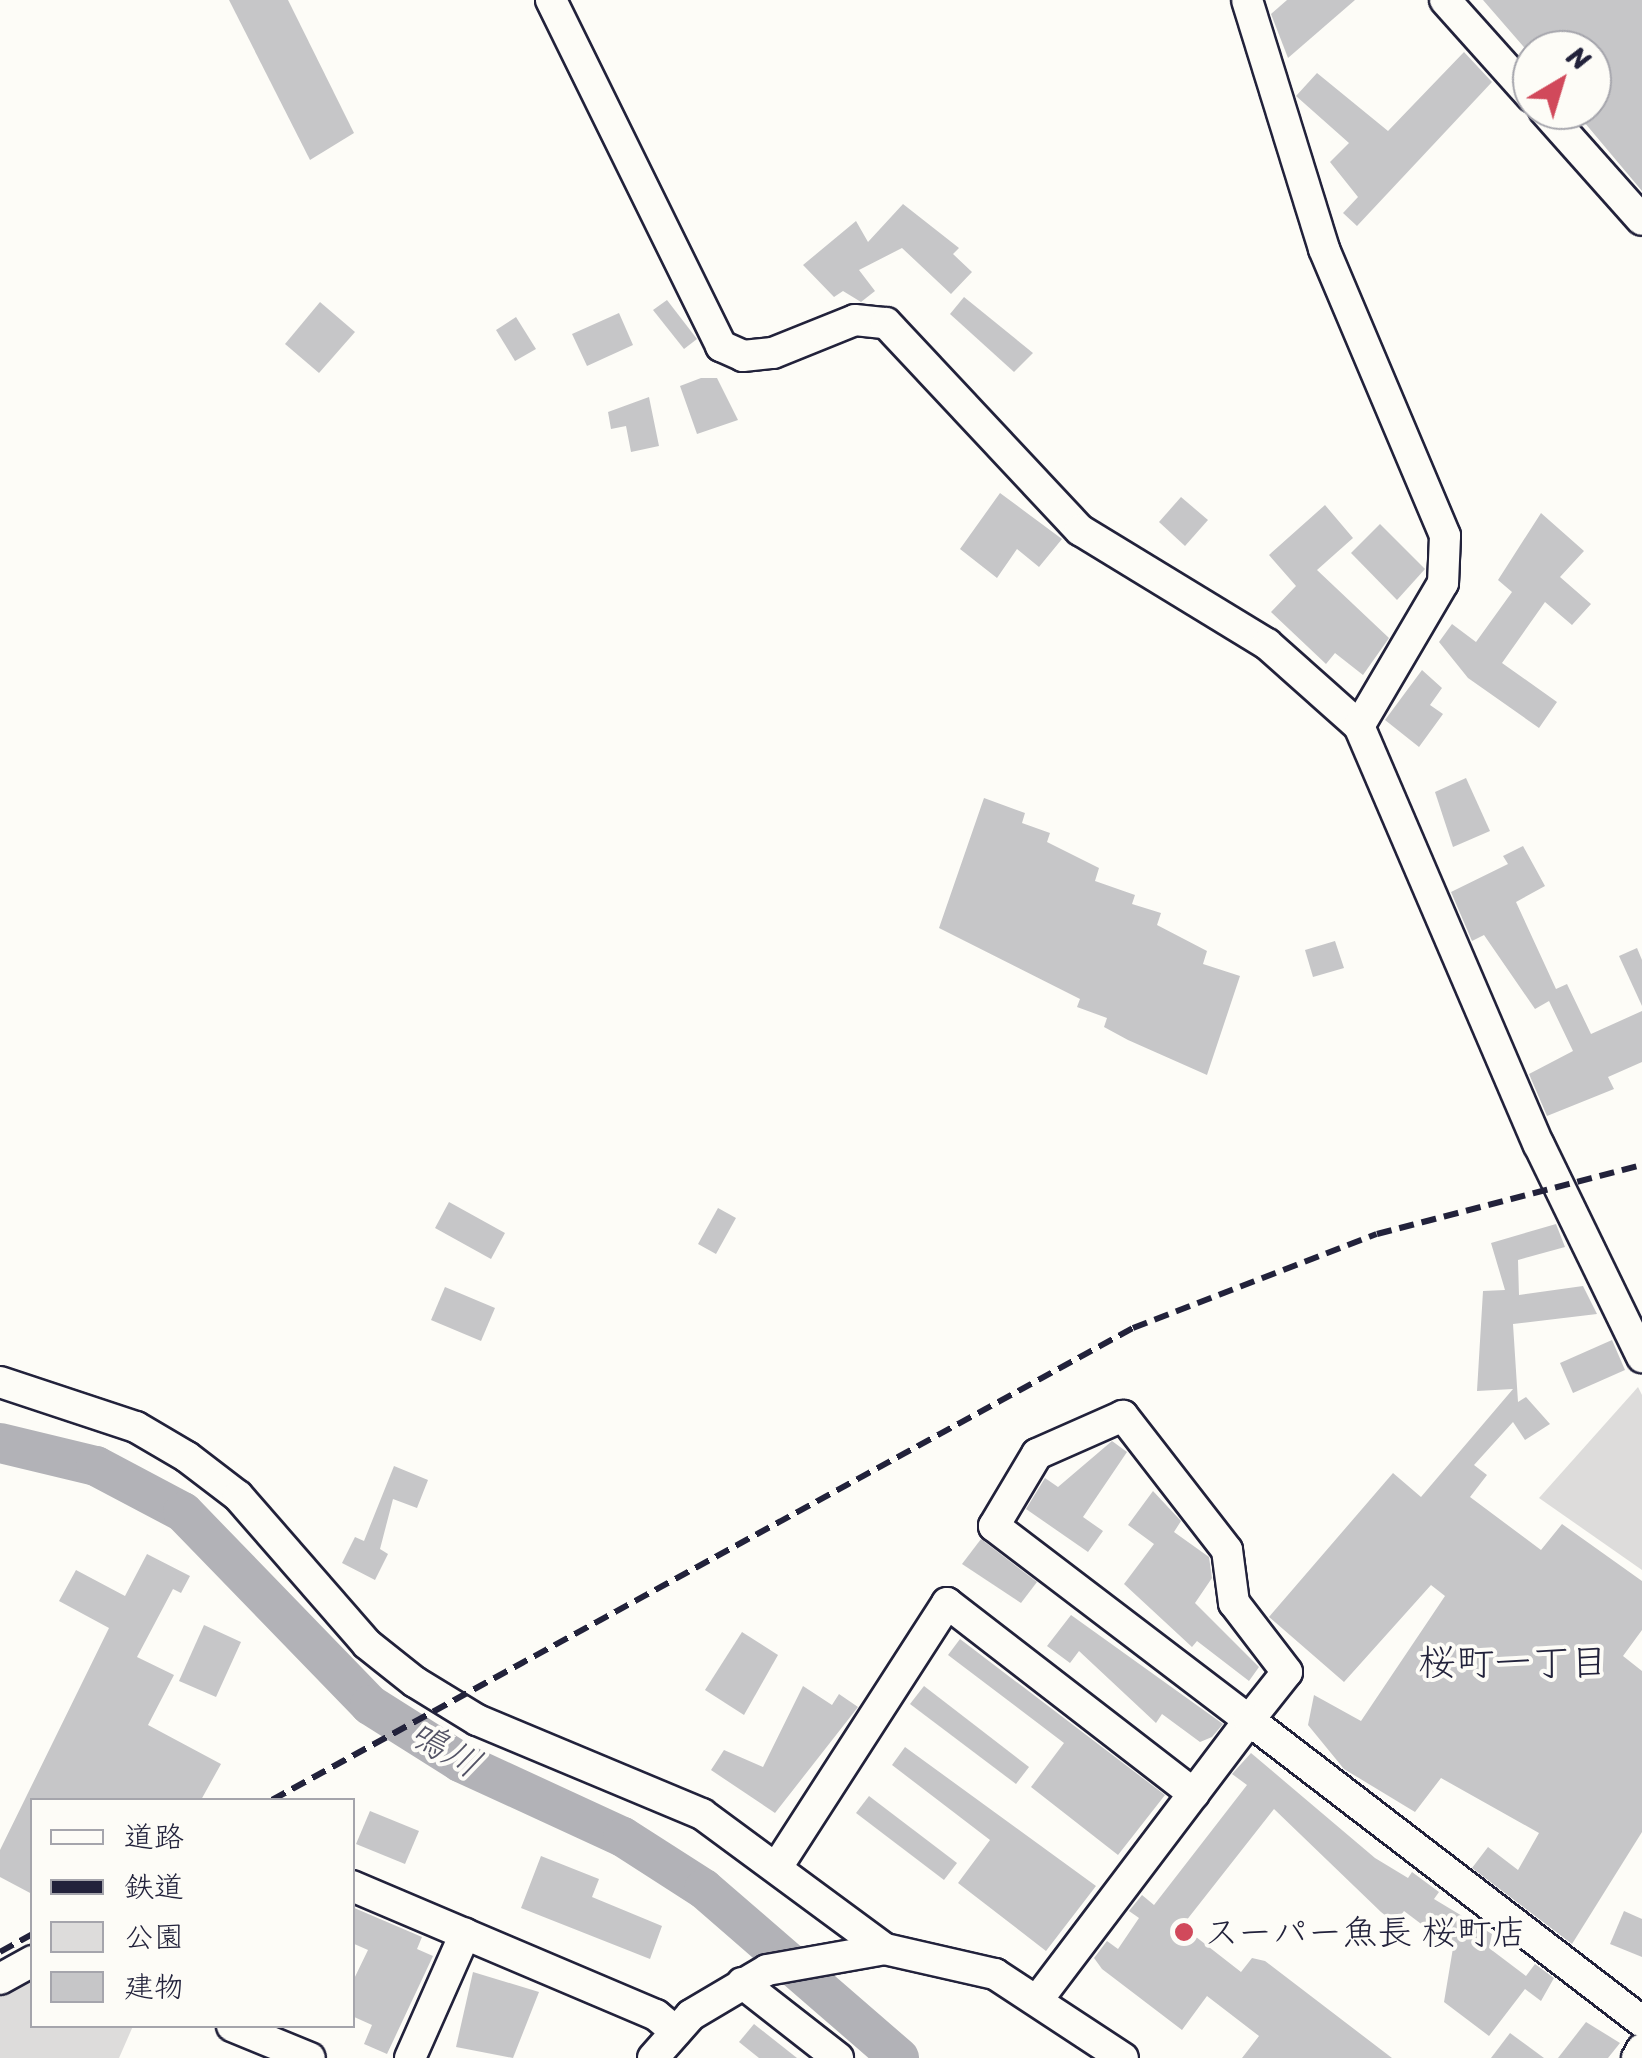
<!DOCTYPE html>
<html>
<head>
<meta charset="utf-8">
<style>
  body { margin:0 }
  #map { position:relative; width:1642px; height:2058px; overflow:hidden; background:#fdfcf7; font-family:Sriracha,"Klee One",sans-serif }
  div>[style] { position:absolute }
  .green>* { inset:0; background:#dddcdb }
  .river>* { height:40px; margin:-20px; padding:0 20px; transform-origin:20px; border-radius:20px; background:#b2b2b7 }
  .building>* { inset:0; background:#c6c6c8 }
  .roads { filter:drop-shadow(2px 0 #22223b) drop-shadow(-2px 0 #22223b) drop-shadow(0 2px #22223b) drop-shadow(0 -2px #22223b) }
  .minor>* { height:30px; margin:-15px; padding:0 15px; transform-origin:15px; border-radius:15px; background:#fdfcf7 }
  .rail>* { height:6px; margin-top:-3px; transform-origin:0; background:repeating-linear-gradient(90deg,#22223b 0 15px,transparent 0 23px) }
  .dots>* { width:28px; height:28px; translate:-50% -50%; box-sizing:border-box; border:5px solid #fdfcf7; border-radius:50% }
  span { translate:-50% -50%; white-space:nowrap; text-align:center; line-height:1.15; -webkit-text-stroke:8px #fdfcf7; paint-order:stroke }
  .poi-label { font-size:35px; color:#22223b }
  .left { translate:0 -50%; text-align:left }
  .neighbourhood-label { font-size:38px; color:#22223b }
  .water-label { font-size:38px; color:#545466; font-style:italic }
  .legend { position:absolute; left:30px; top:1798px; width:325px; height:230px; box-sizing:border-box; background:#fdfcf7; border:2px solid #a5a5ac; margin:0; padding:12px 18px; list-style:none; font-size:30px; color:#22223b }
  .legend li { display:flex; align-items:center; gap:20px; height:50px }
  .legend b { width:50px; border:2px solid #a5a5ac }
  .north { position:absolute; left:1512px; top:30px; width:100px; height:100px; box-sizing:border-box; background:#fdfcf7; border:2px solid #a5a5ac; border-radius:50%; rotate:38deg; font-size:28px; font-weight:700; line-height:40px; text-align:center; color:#22223b }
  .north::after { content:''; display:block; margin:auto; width:35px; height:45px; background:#d1495b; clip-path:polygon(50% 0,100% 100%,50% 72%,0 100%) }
</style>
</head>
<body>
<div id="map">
  <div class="green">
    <i style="clip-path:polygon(1638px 1387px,1642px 1395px,1642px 1570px,1539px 1498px)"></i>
    <i style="clip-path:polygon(32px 1979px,32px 2026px,133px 2026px,119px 2058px,0 2058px,0 1996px)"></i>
  </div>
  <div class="river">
    <i style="left:0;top:1443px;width:99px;rotate:13.5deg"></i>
    <i style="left:96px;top:1466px;width:98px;rotate:27.9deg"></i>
    <i style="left:183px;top:1512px;width:269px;rotate:45.9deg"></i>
    <i style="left:370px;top:1705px;width:107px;rotate:32.3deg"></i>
    <i style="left:460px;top:1762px;width:179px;rotate:24.7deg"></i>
    <i style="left:623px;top:1837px;width:96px;rotate:32.7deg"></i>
    <i style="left:704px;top:1889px;width:258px;rotate:40.9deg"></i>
  </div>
  <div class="building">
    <i style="clip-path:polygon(229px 0,288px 0,354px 133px,310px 160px)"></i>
    <i style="clip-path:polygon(1287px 0,1355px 0,1288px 58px,1271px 14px)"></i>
    <i style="clip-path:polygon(1483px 0,1642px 0,1642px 191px,1574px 110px,1592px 110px,1592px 50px,1530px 54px)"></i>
    <i style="clip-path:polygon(1464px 52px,1492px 82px,1357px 226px,1343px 213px,1358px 197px,1330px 162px,1349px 143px,1296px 96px,1317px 73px,1388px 131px)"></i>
    <i style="clip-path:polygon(903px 204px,959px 248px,953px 254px,972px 272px,951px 294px,902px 248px,859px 270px,875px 291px,861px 302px,843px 291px,834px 297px,803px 265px,856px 221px,868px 242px)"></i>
    <i style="clip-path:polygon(964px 297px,1033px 353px,1014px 372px,950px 314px)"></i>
    <i style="clip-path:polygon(667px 300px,697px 339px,684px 349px,653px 310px)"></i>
    <i style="clip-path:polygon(320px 302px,355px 332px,319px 373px,285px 344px)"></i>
    <i style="clip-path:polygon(619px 313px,633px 345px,587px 366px,572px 334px)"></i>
    <i style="clip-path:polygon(516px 317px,536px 349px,515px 361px,496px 330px)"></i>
    <i style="clip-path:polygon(701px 378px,717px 378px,738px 420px,697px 434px,680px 386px)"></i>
    <i style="clip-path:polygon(649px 397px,659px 446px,631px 452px,626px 426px,611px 429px,608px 412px)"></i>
    <i style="clip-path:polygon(1000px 493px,1062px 539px,1039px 567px,1017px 549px,997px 578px,960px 549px)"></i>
    <i style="clip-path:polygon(1181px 497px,1208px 520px,1185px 546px,1159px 522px)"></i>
    <i style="clip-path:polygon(1325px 505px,1353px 538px,1317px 570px,1389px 638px,1363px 675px,1335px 653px,1326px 664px,1271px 612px,1296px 586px,1269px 555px)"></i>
    <i style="clip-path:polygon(1541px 513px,1584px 551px,1560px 577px,1591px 604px,1572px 625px,1545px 602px,1502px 663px,1557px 702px,1539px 728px,1468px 678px,1439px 642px,1452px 624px,1476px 642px,1512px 592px,1498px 580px)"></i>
    <i style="clip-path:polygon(1380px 524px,1425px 569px,1397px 600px,1351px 553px)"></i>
    <i style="clip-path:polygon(1422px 670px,1442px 688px,1430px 705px,1443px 714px,1419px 747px,1385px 720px)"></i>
    <i style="clip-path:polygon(1466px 778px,1490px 831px,1453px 847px,1435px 792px)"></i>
    <i style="clip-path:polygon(984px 798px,1025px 813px,1022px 823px,1050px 833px,1047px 842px,1099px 868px,1095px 881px,1135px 895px,1132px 904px,1161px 913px,1157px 925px,1207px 951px,1203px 964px,1240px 976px,1207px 1075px,1128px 1040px,1104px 1027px,1107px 1018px,1077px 1007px,1080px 999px,939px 928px)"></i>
    <i style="clip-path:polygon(1523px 846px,1545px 886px,1516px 902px,1556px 989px,1567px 984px,1591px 1034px,1642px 1011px,1642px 1062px,1608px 1077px,1614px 1089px,1547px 1116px,1529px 1074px,1573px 1051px,1549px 1001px,1535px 1009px,1484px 935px,1472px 941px,1451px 892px,1508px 864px,1503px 856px)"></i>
    <i style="clip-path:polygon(1335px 941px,1344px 968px,1313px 977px,1305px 950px)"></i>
    <i style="clip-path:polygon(1637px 948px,1642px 960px,1642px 1006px,1619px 956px)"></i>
    <i style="clip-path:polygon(449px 1202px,505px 1233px,491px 1259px,435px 1228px)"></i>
    <i style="clip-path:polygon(718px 1208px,736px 1218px,716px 1254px,698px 1244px)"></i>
    <i style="clip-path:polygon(1556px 1224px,1565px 1247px,1518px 1260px,1519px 1295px,1583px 1286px,1597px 1314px,1513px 1324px,1518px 1402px,1526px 1397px,1550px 1424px,1525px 1440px,1513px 1422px,1474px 1465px,1487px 1475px,1470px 1497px,1541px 1550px,1562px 1524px,1642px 1581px,1642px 1630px,1623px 1656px,1642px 1671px,1642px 1832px,1572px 1944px,1472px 1868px,1488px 1847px,1518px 1870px,1539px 1833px,1441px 1778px,1415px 1812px,1344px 1769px,1308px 1725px,1314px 1695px,1361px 1721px,1445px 1596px,1431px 1585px,1344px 1682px,1269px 1617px,1393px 1473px,1421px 1497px,1513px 1389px,1477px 1391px,1483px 1291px,1505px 1290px,1491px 1243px)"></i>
    <i style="clip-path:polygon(445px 1287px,495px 1308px,481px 1341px,431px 1320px)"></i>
    <i style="clip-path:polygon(1612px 1340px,1625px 1370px,1573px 1393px,1560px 1363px)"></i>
    <i style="clip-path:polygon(1112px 1441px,1127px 1452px,1083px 1517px,1103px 1531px,1088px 1552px,1026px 1509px,1045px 1478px,1058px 1487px)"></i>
    <i style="clip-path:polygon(394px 1466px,428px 1480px,417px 1508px,393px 1499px,380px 1549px,388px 1554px,375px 1580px,342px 1563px,355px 1537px,364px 1541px)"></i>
    <i style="clip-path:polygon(1153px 1491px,1181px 1521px,1174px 1532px,1209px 1557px,1212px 1578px,1195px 1603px,1259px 1667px,1249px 1681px,1197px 1641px,1192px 1647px,1124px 1584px,1154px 1544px,1128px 1525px)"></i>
    <i style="clip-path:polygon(981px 1539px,1037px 1582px,1021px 1603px,962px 1564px)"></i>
    <i style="clip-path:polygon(147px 1554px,190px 1576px,181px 1593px,173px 1589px,137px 1657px,174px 1675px,148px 1725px,221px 1764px,201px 1800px,32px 1800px,32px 1894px,0 1877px,0 1850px,109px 1628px,59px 1601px,76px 1570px,125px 1596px)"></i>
    <i style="clip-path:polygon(1071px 1615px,1223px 1724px,1212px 1737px,1200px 1742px,1162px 1714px,1156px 1723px,1079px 1651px,1070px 1663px,1047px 1646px)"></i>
    <i style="clip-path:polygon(204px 1625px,241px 1642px,216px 1697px,179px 1681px)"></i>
    <i style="clip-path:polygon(742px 1632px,778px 1655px,744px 1715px,705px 1690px)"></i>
    <i style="clip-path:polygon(960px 1639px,1165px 1795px,1118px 1855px,1031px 1787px,1064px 1743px,948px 1655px)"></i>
    <i style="clip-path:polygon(803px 1686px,832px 1705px,839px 1694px,858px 1707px,775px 1813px,711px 1770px,724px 1750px,763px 1767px)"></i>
    <i style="clip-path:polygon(924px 1686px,1029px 1767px,1016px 1784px,910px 1704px)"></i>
    <i style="clip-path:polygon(905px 1747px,1096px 1886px,1046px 1951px,958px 1883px,990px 1840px,892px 1765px)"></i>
    <i style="clip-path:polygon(1251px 1753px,1375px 1858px,1408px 1878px,1412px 1872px,1439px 1892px,1434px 1899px,1492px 1934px,1489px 1948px,1526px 1976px,1535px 1964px,1554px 1978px,1541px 2001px,1525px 1989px,1489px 2036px,1444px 2002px,1453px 1948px,1404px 1911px,1395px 1923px,1381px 1912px,1274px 1809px,1182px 1926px,1241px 1972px,1252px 1958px,1265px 1961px,1392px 2058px,1242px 2058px,1259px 2036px,1207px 1996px,1182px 2030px,1102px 1969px,1094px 1958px,1107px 1941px,1118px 1949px,1139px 1918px,1129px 1911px,1142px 1895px,1154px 1905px,1247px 1785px,1232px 1774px)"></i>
    <i style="clip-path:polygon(869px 1796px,957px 1863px,944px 1880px,856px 1813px)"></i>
    <i style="clip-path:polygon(370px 1811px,419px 1831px,405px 1864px,356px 1844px)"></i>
    <i style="clip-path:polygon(541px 1856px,599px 1879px,592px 1897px,662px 1926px,650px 1959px,521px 1908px)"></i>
    <i style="clip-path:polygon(352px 1907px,422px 1937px,417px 1949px,433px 1956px,387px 2054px,364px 2044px,372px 2025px,352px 2016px,352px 1983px,368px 1950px,352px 1943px)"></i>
    <i style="clip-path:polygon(1624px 1911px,1642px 1919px,1642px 1957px,1610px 1944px)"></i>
    <i style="clip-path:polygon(473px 1972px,539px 1992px,513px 2058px,456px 2047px)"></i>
    <i style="clip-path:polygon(1586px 2022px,1620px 2043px,1608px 2058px,1558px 2058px)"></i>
    <i style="clip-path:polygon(754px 2024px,797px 2058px,759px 2058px,739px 2042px)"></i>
    <i style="clip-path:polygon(1510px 2033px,1544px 2058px,1491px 2058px)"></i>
  </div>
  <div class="roads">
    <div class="minor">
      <i style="left:551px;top:0;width:386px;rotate:63.8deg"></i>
      <i style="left:721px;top:346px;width:24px;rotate:24deg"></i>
      <i style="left:743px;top:356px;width:30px;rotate:-6deg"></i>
      <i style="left:773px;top:353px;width:88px;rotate:-21.9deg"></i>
      <i style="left:855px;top:320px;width:31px;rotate:6deg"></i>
      <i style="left:886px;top:323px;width:284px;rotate:46.9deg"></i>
      <i style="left:1080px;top:530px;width:219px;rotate:31.4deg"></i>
      <i style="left:1267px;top:644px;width:123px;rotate:41.7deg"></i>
      <i style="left:1359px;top:726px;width:456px;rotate:66.8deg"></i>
      <i style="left:1539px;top:1145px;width:236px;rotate:64.1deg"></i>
      <i style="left:1247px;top:0;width:261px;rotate:72.8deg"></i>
      <i style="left:1324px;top:249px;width:311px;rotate:67.1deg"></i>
      <i style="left:1445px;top:536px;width:47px;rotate:92.4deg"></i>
      <i style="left:1443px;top:583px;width:166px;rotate:120.4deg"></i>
      <i style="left:1445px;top:0;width:130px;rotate:48.1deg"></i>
      <i style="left:1544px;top:110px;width:147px;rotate:48.3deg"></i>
      <i style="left:0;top:1382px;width:143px;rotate:18.3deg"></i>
      <i style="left:136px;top:1427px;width:59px;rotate:30.5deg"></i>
      <i style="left:187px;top:1457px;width:64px;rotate:37.4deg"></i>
      <i style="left:238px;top:1496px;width:196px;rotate:48.9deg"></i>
      <i style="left:367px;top:1644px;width:61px;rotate:38.4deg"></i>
      <i style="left:415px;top:1682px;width:73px;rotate:31.5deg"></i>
      <i style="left:477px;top:1720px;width:244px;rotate:22.7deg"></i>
      <i style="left:702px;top:1814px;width:227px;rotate:36.4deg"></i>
      <i style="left:777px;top:1867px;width:314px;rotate:-57.2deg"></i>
      <i style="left:947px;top:1603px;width:312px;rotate:37.7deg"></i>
      <i style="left:352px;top:1886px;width:330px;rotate:23deg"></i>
      <i style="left:656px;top:2015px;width:26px;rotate:40deg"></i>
      <i style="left:0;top:1979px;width:37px;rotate:-29deg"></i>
      <i style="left:742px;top:1983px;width:122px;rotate:38deg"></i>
      <i style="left:1039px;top:1998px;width:348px;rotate:-52.9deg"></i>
      <i style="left:1249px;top:1720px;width:61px;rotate:-51.6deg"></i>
      <i style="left:1287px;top:1672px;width:87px;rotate:-127.5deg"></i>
      <i style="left:1234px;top:1603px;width:53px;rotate:-97.5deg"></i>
      <i style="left:1227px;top:1550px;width:170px;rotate:-127.8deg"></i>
      <i style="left:1123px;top:1416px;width:94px;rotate:156.2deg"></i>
      <i style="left:1037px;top:1454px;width:84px;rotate:120.8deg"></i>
      <i style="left:994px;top:1526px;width:320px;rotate:37.3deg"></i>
      <i style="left:1249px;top:1720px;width:496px;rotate:37.5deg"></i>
      <i style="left:232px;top:2026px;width:84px;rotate:22.3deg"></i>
      <i style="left:410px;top:2058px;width:136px;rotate:-66.1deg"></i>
      <i style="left:653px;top:2058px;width:57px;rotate:-48.5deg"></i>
      <i style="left:691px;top:2015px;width:88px;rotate:-30.6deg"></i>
      <i style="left:767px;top:1970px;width:120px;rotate:-10.1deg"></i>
      <i style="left:885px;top:1949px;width:113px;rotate:12.8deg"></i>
      <i style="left:995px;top:1974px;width:153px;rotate:33.3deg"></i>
      <i style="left:1637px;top:2058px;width:10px;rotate:-61deg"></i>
    </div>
  </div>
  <div class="rail">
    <i style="left:272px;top:1800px;width:982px;rotate:-28.73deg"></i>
    <i style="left:1133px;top:1328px;width:261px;rotate:-21.1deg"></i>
    <i style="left:1377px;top:1234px;width:274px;rotate:-14.6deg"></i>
    <i style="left:0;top:1952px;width:37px;rotate:-29deg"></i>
  </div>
  <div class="dots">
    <i style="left:1184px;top:1932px;background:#d1495b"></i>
  </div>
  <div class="poi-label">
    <span class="left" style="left:1204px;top:1932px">スーパー魚長 桜町店</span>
  </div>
  <div class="neighbourhood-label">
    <span style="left:1513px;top:1663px">桜町一丁目</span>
  </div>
  <div class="water-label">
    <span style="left:445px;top:1749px;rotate:30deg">鳴川</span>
  </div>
  <ul class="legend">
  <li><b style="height:12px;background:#fdfcf7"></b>道路</li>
  <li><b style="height:12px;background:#22223b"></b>鉄道</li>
  <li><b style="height:28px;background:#dddcdb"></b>公園</li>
  <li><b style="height:28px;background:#c6c6c8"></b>建物</li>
  </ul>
  <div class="north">N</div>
</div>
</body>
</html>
